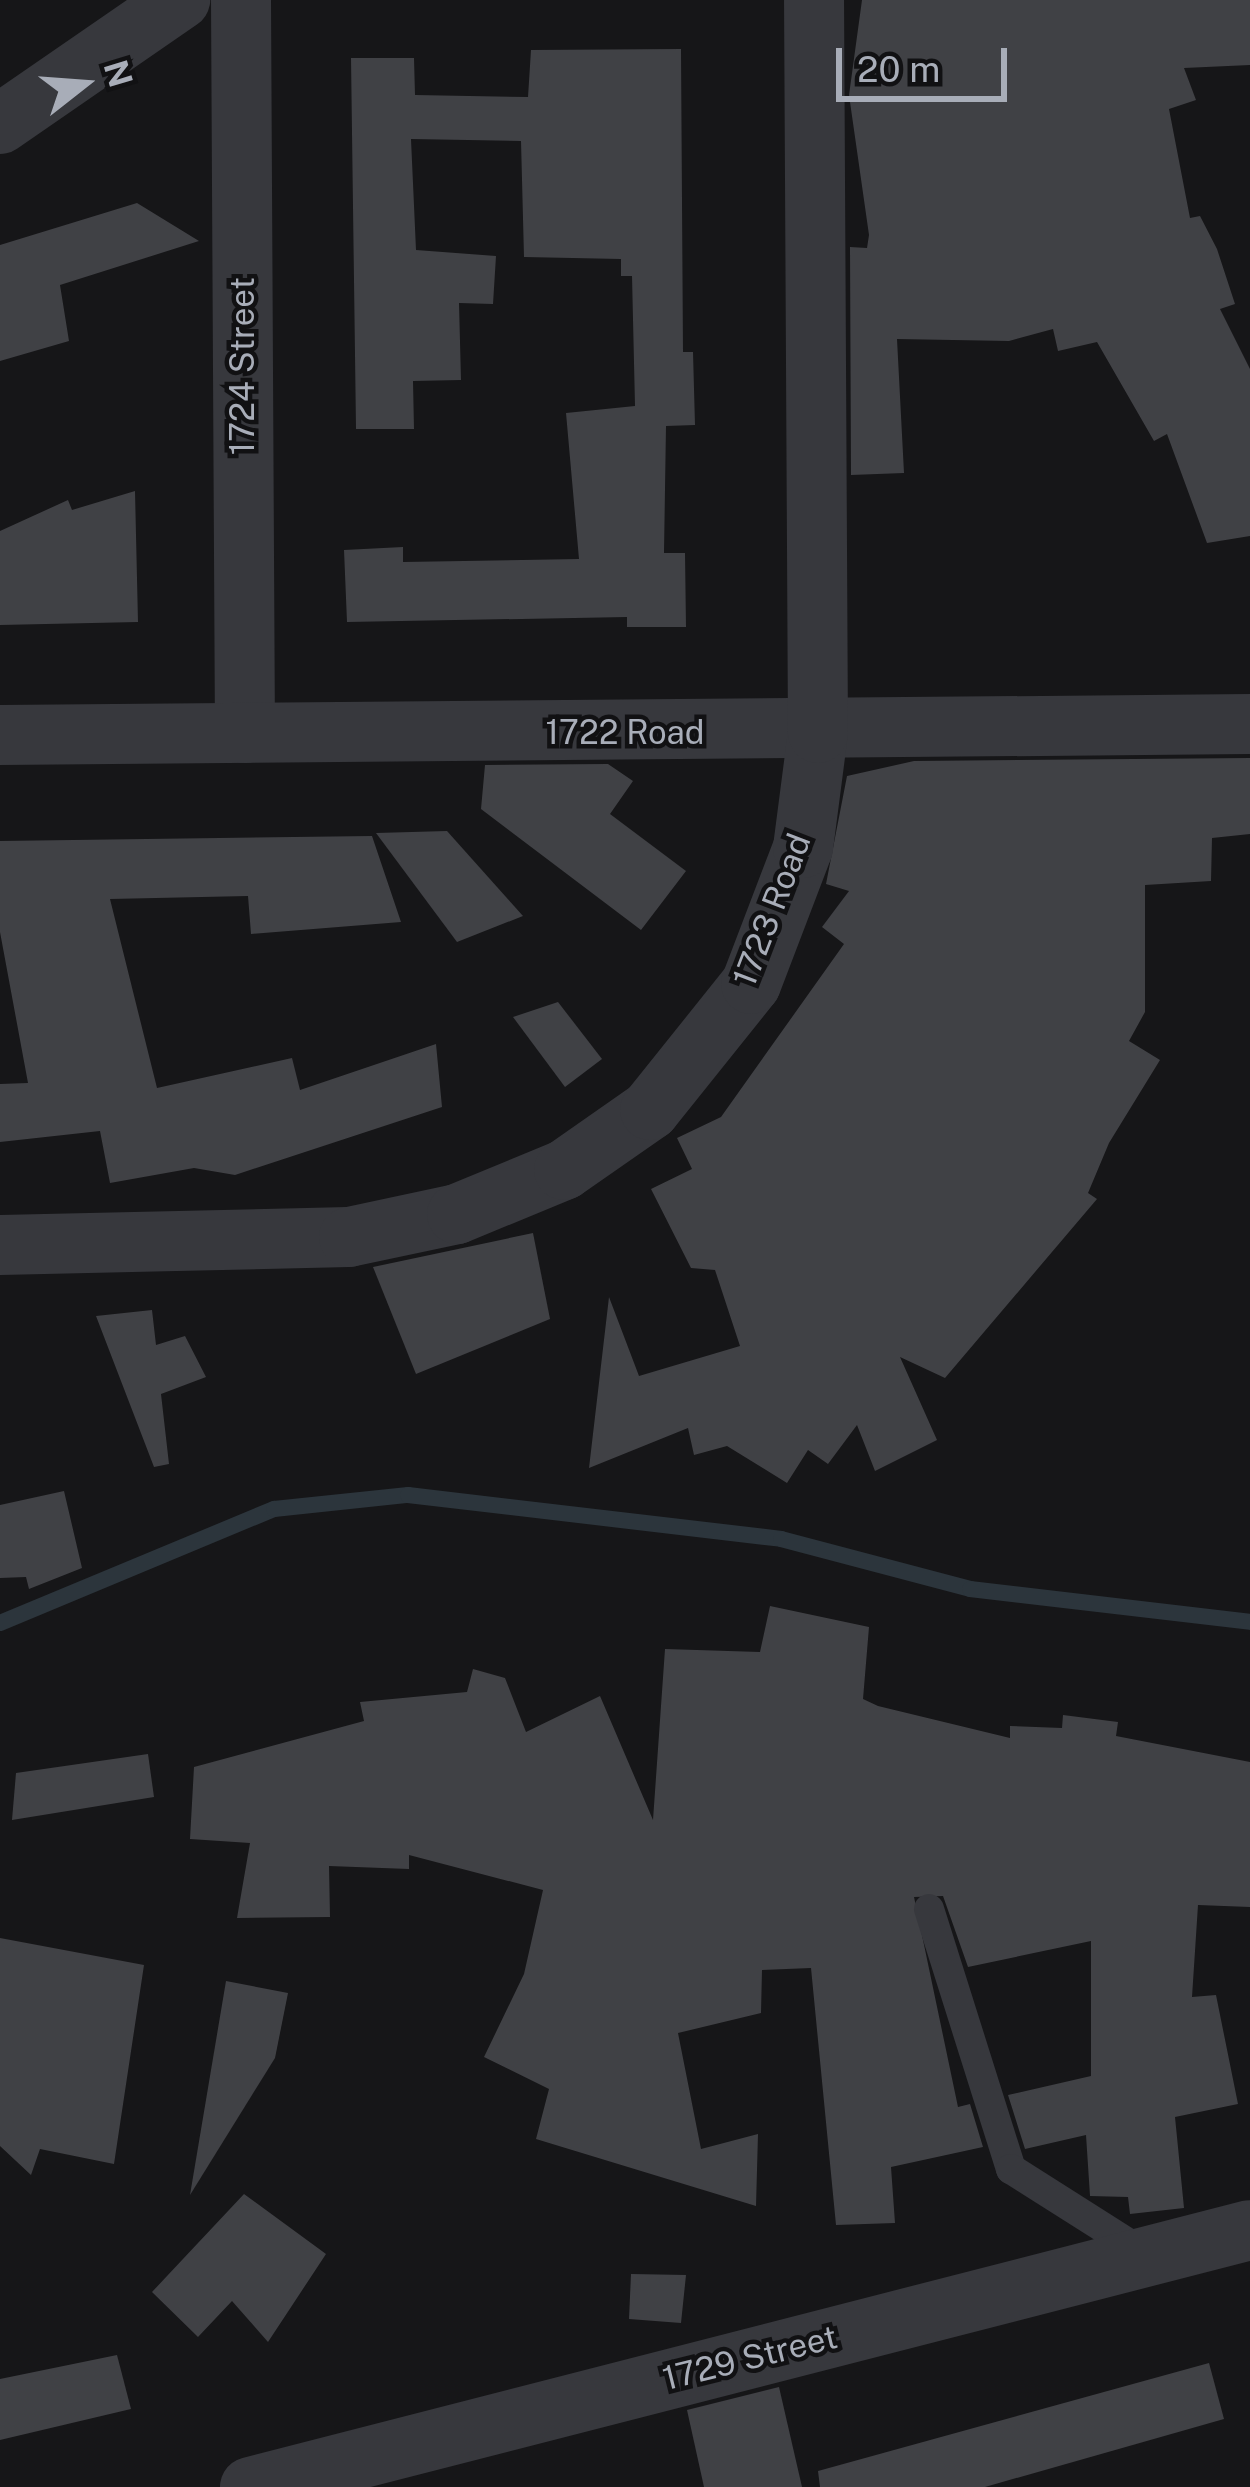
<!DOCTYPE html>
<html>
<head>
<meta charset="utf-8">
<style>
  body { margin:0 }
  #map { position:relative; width:1250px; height:2487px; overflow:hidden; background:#161618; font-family:"Public Sans",sans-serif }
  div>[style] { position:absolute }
  .stream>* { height:16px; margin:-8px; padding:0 8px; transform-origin:8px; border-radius:8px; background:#2c353c }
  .building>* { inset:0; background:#404145 }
  .lane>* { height:30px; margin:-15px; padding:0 15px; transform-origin:15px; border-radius:15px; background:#37383d }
  .street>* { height:60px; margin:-30px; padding:0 30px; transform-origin:30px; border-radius:30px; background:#37383d }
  span { translate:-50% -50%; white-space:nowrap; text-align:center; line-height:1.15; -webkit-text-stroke:9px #111113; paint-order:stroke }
  .street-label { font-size:33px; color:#a8adb8 }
  .north { position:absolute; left:24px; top:24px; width:120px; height:120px; -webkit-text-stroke:9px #111113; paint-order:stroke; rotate:73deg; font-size:33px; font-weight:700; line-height:48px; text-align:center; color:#a8adb8 }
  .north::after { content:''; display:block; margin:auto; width:42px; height:54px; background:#a8adb8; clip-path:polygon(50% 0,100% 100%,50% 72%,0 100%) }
  .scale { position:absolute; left:836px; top:48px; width:171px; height:54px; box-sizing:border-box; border:6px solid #a8adb8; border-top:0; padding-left:15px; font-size:36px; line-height:42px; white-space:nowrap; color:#a8adb8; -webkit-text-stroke:9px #111113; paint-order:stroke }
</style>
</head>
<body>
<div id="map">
  <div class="stream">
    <i style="left:0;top:1623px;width:297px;rotate:-22.6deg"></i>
    <i style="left:274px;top:1509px;width:135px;rotate:-6deg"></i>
    <i style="left:408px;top:1495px;width:376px;rotate:6.7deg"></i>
    <i style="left:781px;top:1539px;width:196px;rotate:14.8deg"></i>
    <i style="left:970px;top:1589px;width:282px;rotate:6.7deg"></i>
  </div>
  <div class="building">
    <i style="clip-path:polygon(862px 0,1250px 0,1250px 65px,1184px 68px,1196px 100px,1169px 109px,1190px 218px,1200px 216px,1217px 249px,1235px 304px,1220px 309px,1250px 369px,1250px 536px,1207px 543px,1167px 434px,1154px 441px,1097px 342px,1058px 351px,1053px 329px,1009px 341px,897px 339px,904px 473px,851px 475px,850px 247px,867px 248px,869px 235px,849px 95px)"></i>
    <i style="clip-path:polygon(681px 49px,683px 352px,693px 352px,695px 425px,666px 426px,664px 553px,685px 553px,686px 627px,627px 627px,627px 617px,347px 622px,344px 550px,403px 547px,403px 562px,579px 559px,566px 413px,635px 406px,632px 276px,621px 276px,621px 259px,524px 257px,521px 141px,411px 139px,416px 250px,496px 256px,493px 304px,459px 303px,461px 380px,413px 381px,414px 429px,356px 429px,351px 58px,414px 58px,415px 95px,528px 97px,531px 50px)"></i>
    <i style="clip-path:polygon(137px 203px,199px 241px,60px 285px,69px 341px,0 361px,0 245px)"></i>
    <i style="clip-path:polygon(135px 491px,138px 622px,0 625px,0 531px,68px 500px,72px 510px)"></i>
    <i style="clip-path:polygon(1250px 758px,1250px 834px,1212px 838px,1211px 881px,1145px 885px,1145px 1012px,1129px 1041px,1160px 1060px,1109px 1143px,1088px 1193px,1097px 1199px,945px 1378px,900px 1357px,937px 1440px,875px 1471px,857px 1425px,828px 1464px,808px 1450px,787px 1483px,727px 1446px,694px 1455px,688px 1428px,589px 1468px,609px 1297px,639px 1376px,740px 1346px,715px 1270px,691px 1268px,651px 1189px,692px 1169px,677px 1138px,721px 1117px,844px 944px,822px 927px,849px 891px,826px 884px,847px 776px,914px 761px)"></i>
    <i style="clip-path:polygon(608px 764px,633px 781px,610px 814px,686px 871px,641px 930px,481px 809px,485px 765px)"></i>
    <i style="clip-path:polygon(447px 831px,523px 916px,457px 942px,376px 833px)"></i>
    <i style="clip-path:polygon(372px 836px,401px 922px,251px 934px,248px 896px,110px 899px,157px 1088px,292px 1058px,300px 1090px,436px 1044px,442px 1107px,235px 1175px,194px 1168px,110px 1183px,100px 1131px,0 1142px,0 1084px,28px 1083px,0 932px,0 841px)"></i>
    <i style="clip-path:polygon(558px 1002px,602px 1059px,565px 1087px,513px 1017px)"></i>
    <i style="clip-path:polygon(533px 1233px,550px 1319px,416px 1374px,373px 1267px)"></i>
    <i style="clip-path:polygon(152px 1310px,156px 1345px,185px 1336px,206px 1377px,161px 1394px,169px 1464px,154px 1467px,96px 1316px)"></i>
    <i style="clip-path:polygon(64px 1491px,82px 1568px,29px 1589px,26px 1577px,0 1578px,0 1505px)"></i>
    <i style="clip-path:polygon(770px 1606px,869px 1627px,863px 1699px,878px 1706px,1010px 1738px,1010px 1726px,1062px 1728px,1063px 1715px,1118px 1722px,1116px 1736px,1250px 1762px,1250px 1907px,1198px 1905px,1192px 1997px,1216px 1995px,1238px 2104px,1175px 2117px,1184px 2208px,1130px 2214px,1128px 2197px,1090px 2196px,1086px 2135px,1025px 2149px,1008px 2095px,1091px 2076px,1091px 1941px,968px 1967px,943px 1896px,914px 1897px,958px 2107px,970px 2104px,983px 2147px,891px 2167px,895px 2223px,836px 2225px,811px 1968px,762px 1970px,761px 2013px,678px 2033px,701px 2149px,758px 2134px,756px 2206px,536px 2139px,549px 2089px,484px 2057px,524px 1974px,543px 1890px,409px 1855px,409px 1869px,329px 1866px,330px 1917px,237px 1918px,250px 1843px,190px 1839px,194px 1767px,364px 1721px,360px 1702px,467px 1692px,473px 1669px,505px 1678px,526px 1732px,600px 1696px,653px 1820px,665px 1649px,760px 1652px)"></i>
    <i style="clip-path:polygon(148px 1754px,154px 1797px,12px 1820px,16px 1773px)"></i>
    <i style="clip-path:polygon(0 1938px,144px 1965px,114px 2164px,40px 2149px,31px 2175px,0 2146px)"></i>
    <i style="clip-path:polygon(226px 1981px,288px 1993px,275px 2058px,190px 2195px)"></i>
    <i style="clip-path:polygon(244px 2194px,326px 2254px,268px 2342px,232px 2301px,198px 2337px,152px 2292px)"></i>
    <i style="clip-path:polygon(631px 2274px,686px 2275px,681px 2323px,629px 2319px)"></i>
    <i style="clip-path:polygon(117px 2355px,131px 2409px,0 2440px,0 2379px)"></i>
    <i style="clip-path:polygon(1209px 2363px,1224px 2419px,985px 2487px,820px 2487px,818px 2471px)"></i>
    <i style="clip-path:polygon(779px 2387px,802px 2487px,704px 2487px,687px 2410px)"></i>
  </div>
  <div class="lane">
    <i style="left:929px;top:1909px;width:273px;rotate:72.5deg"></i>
    <i style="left:1011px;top:2169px;width:159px;rotate:32.4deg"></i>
  </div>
  <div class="street">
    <i style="left:241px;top:0;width:733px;rotate:89.69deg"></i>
    <i style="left:0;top:124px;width:219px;rotate:-34.6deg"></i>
    <i style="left:0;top:735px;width:1250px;rotate:-0.5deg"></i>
    <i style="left:0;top:1245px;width:349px;rotate:-1.3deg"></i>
    <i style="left:349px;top:1237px;width:110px;rotate:-12deg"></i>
    <i style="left:457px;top:1214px;width:116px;rotate:-22.4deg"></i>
    <i style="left:564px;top:1170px;width:105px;rotate:-34.9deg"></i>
    <i style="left:650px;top:1110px;width:161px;rotate:-51.3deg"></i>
    <i style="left:751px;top:984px;width:146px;rotate:-69.1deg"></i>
    <i style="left:803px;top:848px;width:116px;rotate:-82.6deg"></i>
    <i style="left:818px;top:733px;width:733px;rotate:-90.31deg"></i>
    <i style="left:250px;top:2487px;width:1032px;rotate:-14.41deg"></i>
  </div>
  <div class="street-label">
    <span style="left:243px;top:366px;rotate:-90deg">1724 Street</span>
    <span style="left:625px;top:733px">1722 Road</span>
    <span style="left:772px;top:910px;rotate:-69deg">1723 Road</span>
    <span style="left:750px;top:2358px;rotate:-14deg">1729 Street</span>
  </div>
  <div class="north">N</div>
  <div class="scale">20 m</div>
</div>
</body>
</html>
